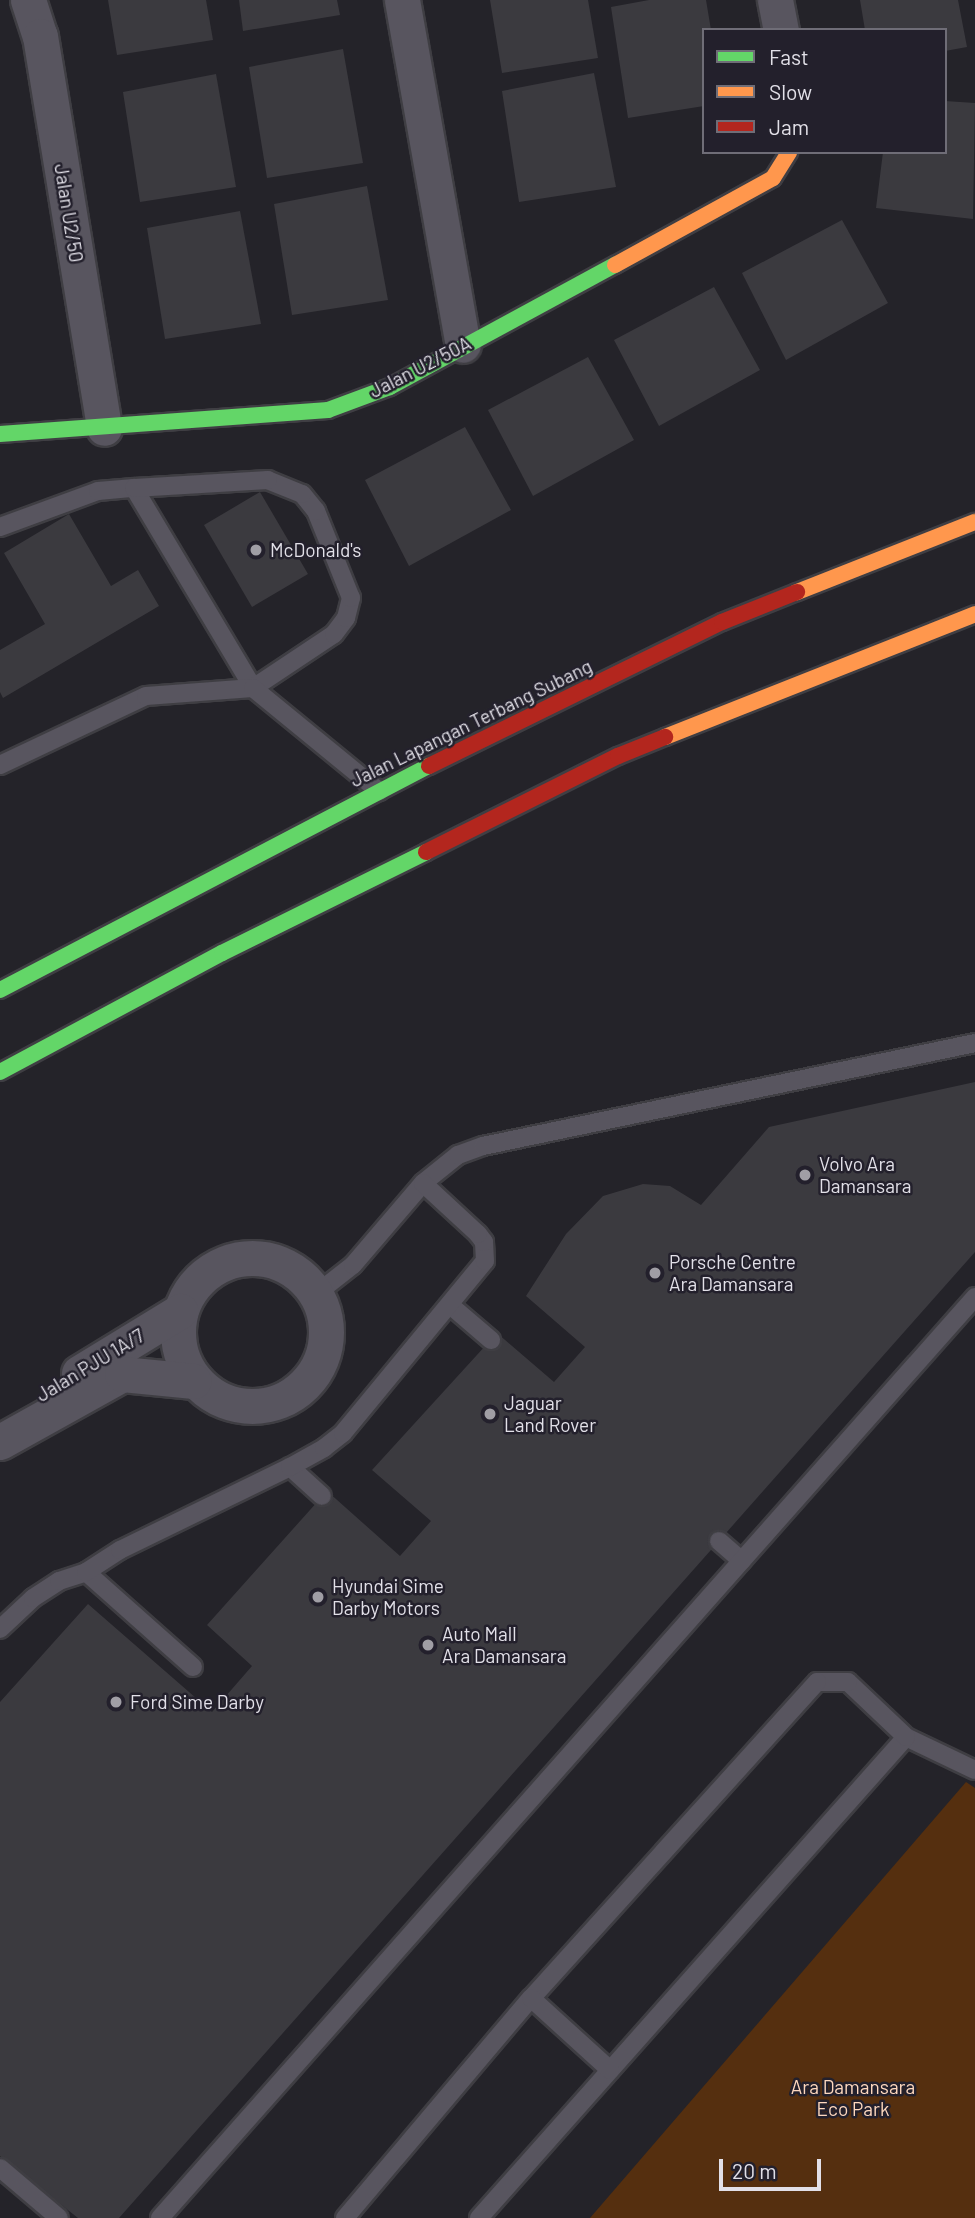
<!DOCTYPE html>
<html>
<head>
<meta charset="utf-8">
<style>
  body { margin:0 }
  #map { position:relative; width:975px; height:2218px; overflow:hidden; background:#242329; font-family:Barlow,sans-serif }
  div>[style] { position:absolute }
  .green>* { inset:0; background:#552f0f }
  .building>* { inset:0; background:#3b3a3f }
  .roads { filter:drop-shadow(2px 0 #3f3e43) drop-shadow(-2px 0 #3f3e43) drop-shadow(0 2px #3f3e43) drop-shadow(0 -2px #3f3e43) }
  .lane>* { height:18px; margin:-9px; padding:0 9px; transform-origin:9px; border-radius:9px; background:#58555f }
  .street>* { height:35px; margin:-17.5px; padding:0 17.5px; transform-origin:17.5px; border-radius:17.5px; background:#58555f }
  .street>.ring { margin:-17.5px; padding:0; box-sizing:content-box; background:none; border:35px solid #58555f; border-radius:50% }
  .fast>* { height:16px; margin:-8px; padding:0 8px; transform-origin:8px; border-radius:8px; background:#63d668 }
  .slow>* { height:16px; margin:-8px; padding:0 8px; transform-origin:8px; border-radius:8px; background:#ff974d }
  .jam>* { height:16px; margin:-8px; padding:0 8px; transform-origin:8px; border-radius:8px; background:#b3261e }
  .dots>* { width:19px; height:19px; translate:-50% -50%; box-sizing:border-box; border:4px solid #23202c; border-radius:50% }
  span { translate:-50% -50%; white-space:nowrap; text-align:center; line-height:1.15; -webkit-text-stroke:5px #23202c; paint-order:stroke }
  .street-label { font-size:19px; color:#e2e0e8 }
  .poi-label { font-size:19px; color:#e2e0e8 }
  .left { translate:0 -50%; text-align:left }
  .park-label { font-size:19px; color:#fed8be }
  .legend { position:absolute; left:702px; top:28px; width:245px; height:126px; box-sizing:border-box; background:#23202c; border:2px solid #6f6d77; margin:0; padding:9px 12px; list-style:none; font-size:21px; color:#e2e0e8 }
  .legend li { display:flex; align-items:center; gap:14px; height:35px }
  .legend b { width:35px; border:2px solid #6f6d77 }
  .scale { position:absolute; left:719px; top:2159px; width:102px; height:32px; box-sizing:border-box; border:4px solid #e2e0e8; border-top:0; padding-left:9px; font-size:21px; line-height:24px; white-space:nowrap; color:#e2e0e8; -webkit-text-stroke:5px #23202c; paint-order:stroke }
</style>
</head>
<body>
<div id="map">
  <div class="green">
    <i style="clip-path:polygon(966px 1782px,975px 1788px,975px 2218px,590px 2218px)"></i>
  </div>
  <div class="building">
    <i style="clip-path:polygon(108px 0,206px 0,213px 40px,117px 55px)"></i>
    <i style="clip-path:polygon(239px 0,337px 0,340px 15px,243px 31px)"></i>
    <i style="clip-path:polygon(490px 0,588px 0,598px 58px,502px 73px)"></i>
    <i style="clip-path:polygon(649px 0,706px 0,711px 30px,704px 30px,704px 106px,628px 118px,611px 7px)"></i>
    <i style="clip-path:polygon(860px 0,958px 0,967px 47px,945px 51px,945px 30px,865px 30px)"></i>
    <i style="clip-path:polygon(343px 49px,363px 163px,267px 178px,249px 67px)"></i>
    <i style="clip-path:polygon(594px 73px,616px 187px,519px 202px,502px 91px)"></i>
    <i style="clip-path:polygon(216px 74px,236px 187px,140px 202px,123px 92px)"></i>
    <i style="clip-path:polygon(945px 101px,975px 103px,973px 219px,876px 208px,883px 152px,945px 152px)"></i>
    <i style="clip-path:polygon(367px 186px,388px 300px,292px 315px,274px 204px)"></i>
    <i style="clip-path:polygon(240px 211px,261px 324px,165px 339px,147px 228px)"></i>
    <i style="clip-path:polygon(842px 220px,888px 303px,786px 360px,742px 273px)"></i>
    <i style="clip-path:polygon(714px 287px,760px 370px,659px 426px,614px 340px)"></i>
    <i style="clip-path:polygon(588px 357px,634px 440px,533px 496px,488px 410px)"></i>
    <i style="clip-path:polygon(465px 427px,511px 510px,409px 566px,365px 480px)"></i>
    <i style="clip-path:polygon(260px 492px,308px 574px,252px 607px,204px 525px)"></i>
    <i style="clip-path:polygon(69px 514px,111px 586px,138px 570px,159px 606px,3px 698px,0 692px,0 650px,45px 624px,4px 553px)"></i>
    <i style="clip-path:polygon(975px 1082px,975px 1252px,119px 2218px,78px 2218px,0 2156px,0 1702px,88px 1604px,212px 1712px,252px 1666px,207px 1625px,327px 1491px,400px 1556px,431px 1521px,372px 1470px,497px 1333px,554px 1382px,585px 1347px,526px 1296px,566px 1234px,603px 1196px,643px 1184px,670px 1186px,701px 1205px,769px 1127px)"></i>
  </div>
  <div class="roads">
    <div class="lane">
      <i style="left:0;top:527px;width:104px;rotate:-20.2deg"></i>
      <i style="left:98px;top:491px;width:36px;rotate:-5deg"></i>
      <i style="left:134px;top:488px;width:233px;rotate:59.2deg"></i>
      <i style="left:253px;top:688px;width:97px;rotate:-33.7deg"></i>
      <i style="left:334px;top:634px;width:20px;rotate:-53deg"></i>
      <i style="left:346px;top:618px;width:21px;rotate:-76deg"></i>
      <i style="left:351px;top:598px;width:94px;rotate:-111.9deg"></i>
      <i style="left:316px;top:511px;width:22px;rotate:-129deg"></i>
      <i style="left:302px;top:494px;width:37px;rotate:-158deg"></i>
      <i style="left:268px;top:480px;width:134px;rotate:176.6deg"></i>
      <i style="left:0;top:765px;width:161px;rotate:-25.3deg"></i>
      <i style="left:146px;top:696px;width:107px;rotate:-4.3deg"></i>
      <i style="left:253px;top:688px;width:163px;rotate:39.3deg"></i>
      <i style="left:316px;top:1294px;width:47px;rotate:-38.1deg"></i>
      <i style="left:353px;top:1265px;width:108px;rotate:-49.5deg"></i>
      <i style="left:423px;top:1183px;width:45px;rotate:-38.7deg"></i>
      <i style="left:458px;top:1155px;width:27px;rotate:-20deg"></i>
      <i style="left:483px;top:1146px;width:503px;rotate:-11.82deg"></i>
      <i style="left:450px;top:1305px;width:54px;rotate:40.5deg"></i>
      <i style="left:290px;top:1467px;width:43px;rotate:42.2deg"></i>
      <i style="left:719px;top:1541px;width:30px;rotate:41deg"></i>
      <i style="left:86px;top:1572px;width:143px;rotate:41.6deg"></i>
      <i style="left:0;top:1629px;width:45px;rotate:-43.2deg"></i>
      <i style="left:33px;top:1598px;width:31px;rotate:-33deg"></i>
      <i style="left:59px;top:1581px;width:28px;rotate:-18deg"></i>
      <i style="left:86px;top:1572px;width:40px;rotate:-32.9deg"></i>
      <i style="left:120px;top:1550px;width:189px;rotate:-26deg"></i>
      <i style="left:290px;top:1467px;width:39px;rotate:-29deg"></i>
      <i style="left:324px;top:1448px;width:24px;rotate:-38deg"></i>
      <i style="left:343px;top:1433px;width:223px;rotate:-50.5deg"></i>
      <i style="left:485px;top:1261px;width:19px;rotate:-93deg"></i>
      <i style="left:484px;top:1242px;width:10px;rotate:-127deg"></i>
      <i style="left:478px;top:1234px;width:75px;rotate:-137.2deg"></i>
      <i style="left:906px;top:1737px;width:76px;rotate:25.6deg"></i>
      <i style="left:0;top:2168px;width:77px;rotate:40.3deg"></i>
      <i style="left:160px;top:2218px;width:1230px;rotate:-48.49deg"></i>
      <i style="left:345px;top:2218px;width:288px;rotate:-49.8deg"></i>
      <i style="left:479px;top:2218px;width:643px;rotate:-48.4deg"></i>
      <i style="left:906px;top:1737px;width:80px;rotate:-136.5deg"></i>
      <i style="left:848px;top:1682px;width:31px;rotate:180deg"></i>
      <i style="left:817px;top:1682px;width:426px;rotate:132.1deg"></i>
      <i style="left:531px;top:1998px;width:107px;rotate:42.3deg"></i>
    </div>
    <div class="street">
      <i style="left:28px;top:0;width:38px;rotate:72deg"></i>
      <i style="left:40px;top:36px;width:397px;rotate:80.7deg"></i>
      <i style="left:402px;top:0;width:350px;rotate:80deg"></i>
      <i style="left:775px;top:0;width:31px;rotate:79deg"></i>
      <i class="ring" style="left:178px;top:1258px;width:113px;height:113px"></i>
      <i style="left:79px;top:1373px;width:119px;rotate:-31.5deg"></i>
      <i style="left:0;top:1442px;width:140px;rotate:-29.1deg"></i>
      <i style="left:122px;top:1374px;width:72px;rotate:5.6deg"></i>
    </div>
    <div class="fast">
      <i style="left:0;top:434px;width:329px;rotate:-4.2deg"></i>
      <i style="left:328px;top:410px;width:66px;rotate:-20.4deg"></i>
      <i style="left:390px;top:387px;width:256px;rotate:-28.5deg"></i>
      <i style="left:0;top:990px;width:484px;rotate:-27.6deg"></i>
      <i style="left:0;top:1072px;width:252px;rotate:-28.2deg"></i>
      <i style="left:222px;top:953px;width:228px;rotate:-26.3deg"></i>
    </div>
    <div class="slow">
      <i style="left:615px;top:265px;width:180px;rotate:-28.8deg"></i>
      <i style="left:773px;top:178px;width:31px;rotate:-58deg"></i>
      <i style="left:797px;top:592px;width:191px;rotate:-21.5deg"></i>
      <i style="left:665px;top:737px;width:334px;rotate:-21.6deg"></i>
    </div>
    <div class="jam">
      <i style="left:429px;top:766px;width:326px;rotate:-26.2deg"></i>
      <i style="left:722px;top:622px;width:81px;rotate:-21.8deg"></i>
      <i style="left:426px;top:852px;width:215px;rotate:-26.6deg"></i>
      <i style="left:618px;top:756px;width:51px;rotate:-22deg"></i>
    </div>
  </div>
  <div class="dots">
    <i style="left:256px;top:550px;background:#a09ea5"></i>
    <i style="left:805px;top:1175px;background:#a09ea5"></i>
    <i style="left:655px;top:1273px;background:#a09ea5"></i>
    <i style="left:490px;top:1414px;background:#a09ea5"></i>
    <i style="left:318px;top:1597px;background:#a09ea5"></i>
    <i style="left:428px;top:1645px;background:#a09ea5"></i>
    <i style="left:116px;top:1702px;background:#a09ea5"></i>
  </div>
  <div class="street-label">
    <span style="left:69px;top:213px;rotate:81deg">Jalan U2/50</span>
    <span style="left:420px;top:367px;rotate:-27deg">Jalan U2/50A</span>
    <span style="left:471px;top:723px;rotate:-26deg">Jalan Lapangan Terbang Subang</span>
    <span style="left:90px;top:1365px;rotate:-31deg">Jalan PJU 1A/7</span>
  </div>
  <div class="poi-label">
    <span class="left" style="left:270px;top:550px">McDonald's</span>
    <span class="left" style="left:819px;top:1175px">Volvo Ara<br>Damansara</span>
    <span class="left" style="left:669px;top:1273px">Porsche Centre<br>Ara Damansara</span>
    <span class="left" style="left:504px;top:1414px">Jaguar<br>Land Rover</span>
    <span class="left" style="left:332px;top:1597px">Hyundai Sime<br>Darby Motors</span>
    <span class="left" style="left:442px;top:1645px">Auto Mall<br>Ara Damansara</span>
    <span class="left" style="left:130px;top:1702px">Ford Sime Darby</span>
  </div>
  <div class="park-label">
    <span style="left:853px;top:2098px">Ara Damansara<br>Eco Park</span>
  </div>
  <ul class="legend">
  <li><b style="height:9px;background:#63d668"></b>Fast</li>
  <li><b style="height:9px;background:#ff974d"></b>Slow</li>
  <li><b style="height:9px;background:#b3261e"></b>Jam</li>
  </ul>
  <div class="scale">20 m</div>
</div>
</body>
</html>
